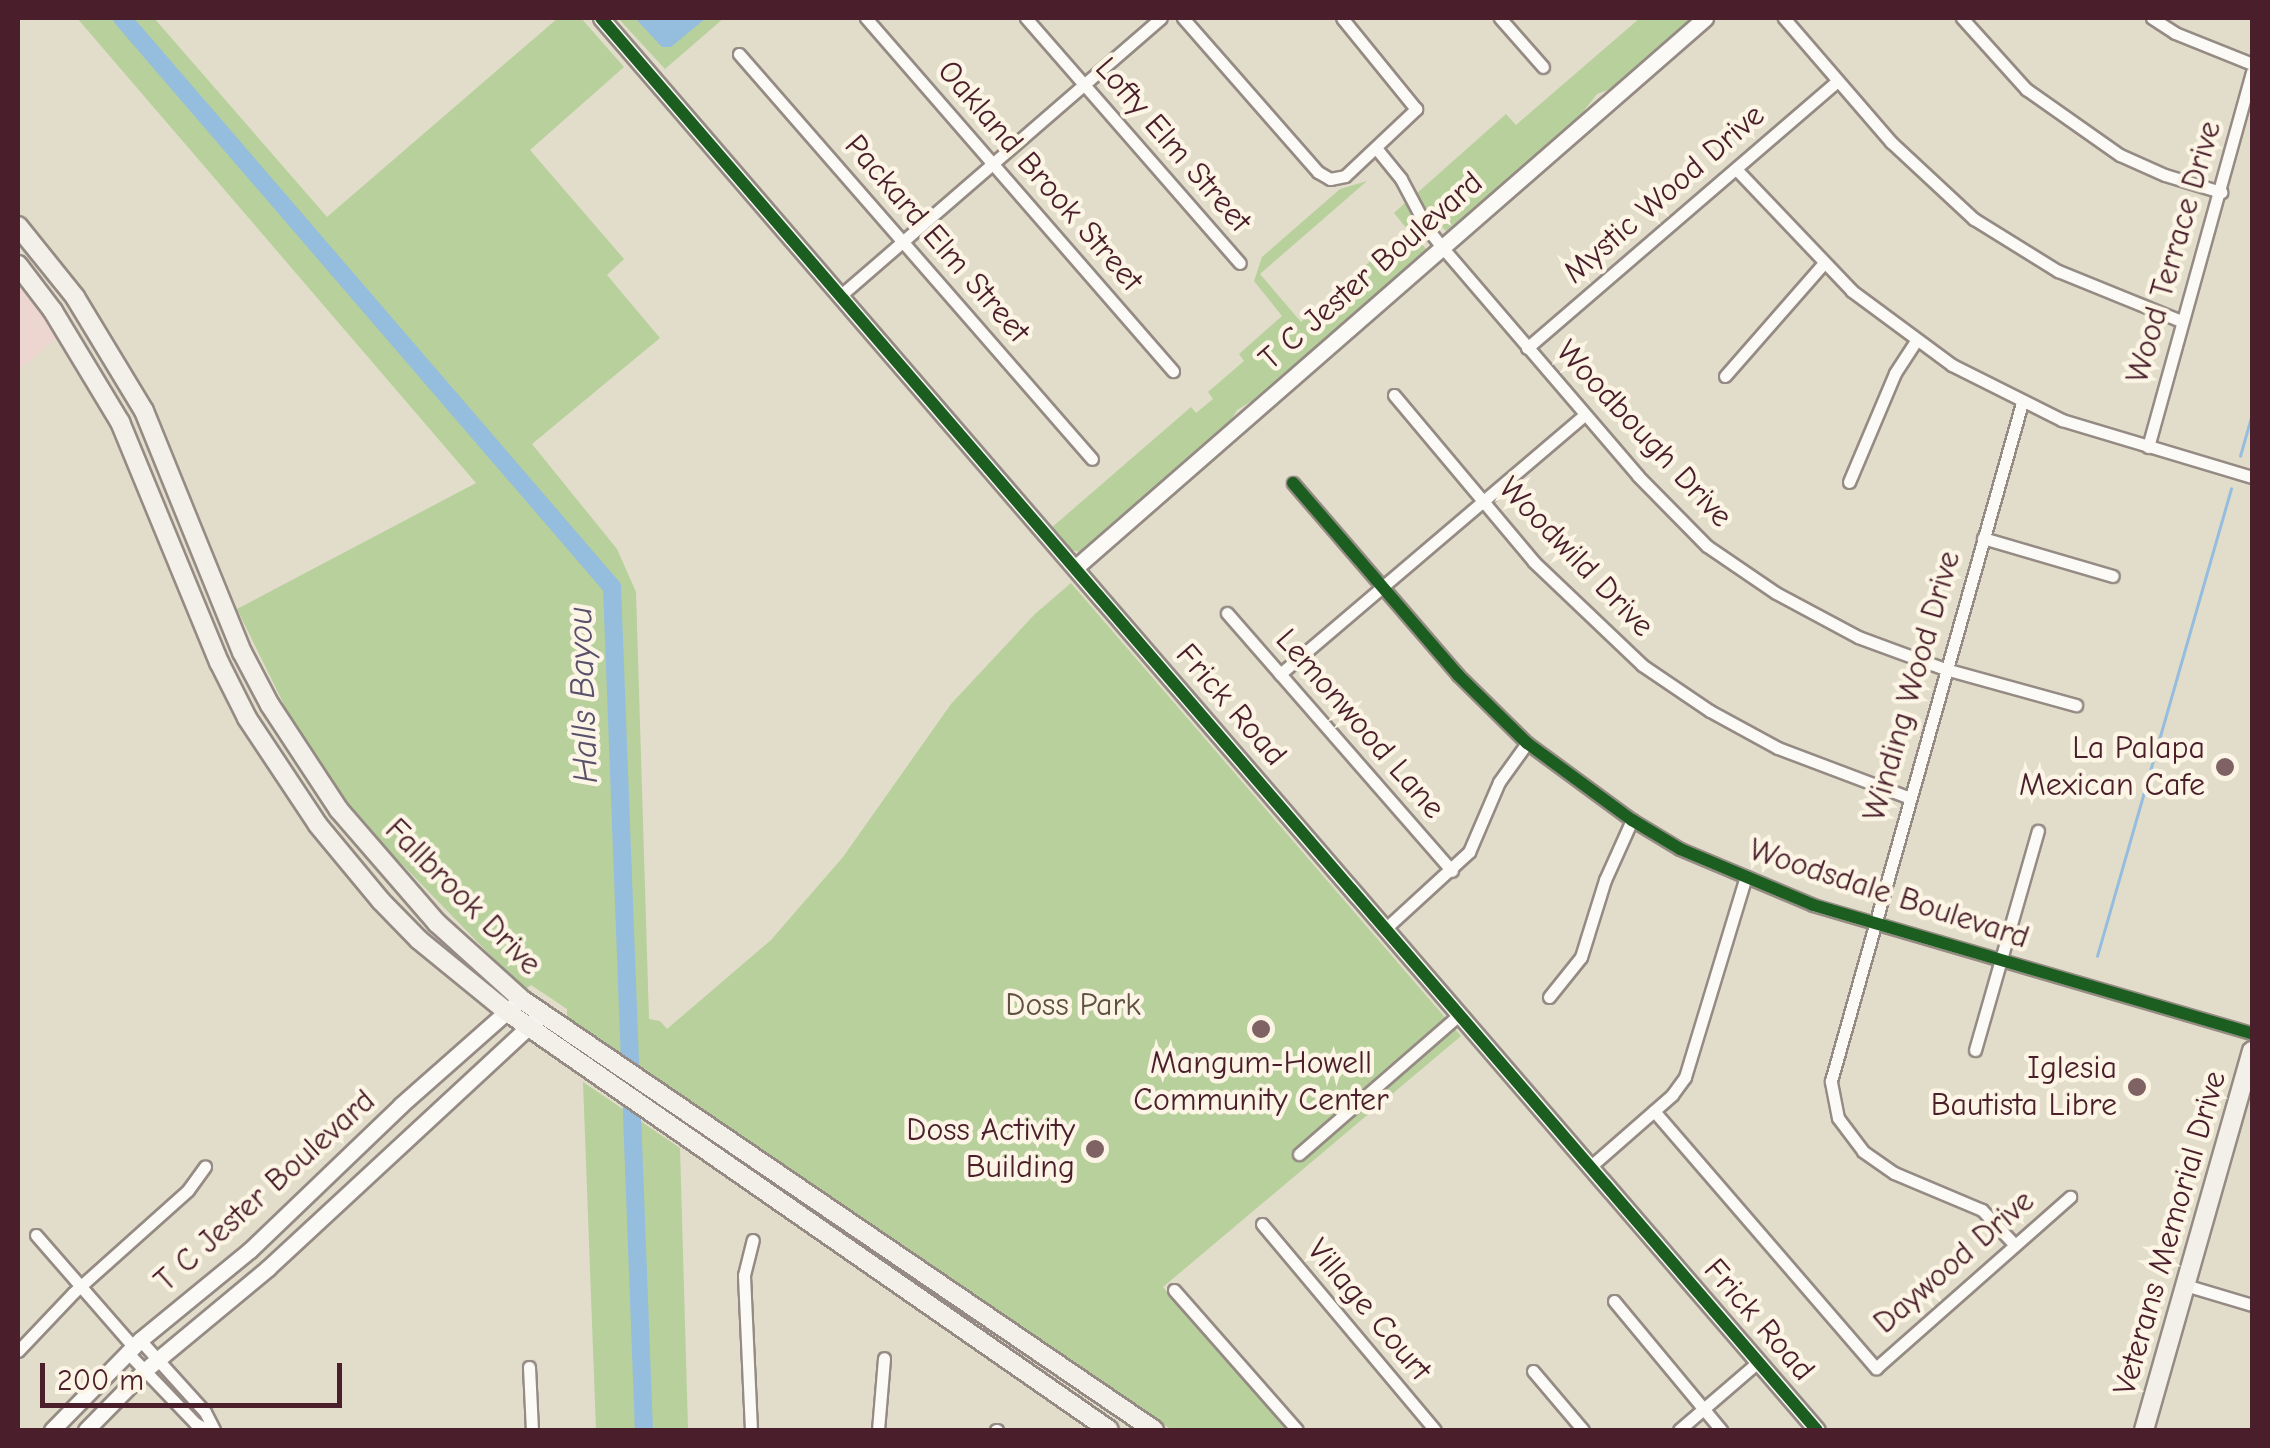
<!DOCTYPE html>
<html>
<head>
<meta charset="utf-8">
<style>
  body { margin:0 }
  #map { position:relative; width:2270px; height:1448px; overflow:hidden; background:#e2ddca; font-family:"Comic Neue",sans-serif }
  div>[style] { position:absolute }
  .built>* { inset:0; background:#edd5d0 }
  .green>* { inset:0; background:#b7d09c }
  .water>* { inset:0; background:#95bddd }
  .stream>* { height:2.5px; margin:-1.25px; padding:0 1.25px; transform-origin:1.25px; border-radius:1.25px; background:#95bddd }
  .river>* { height:18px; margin:-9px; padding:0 9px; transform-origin:9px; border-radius:9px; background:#95bddd }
  .roads { filter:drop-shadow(2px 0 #958b84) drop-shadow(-2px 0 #958b84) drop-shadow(0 2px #958b84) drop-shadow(0 -2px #958b84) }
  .minor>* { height:11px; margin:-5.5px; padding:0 5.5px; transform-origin:5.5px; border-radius:5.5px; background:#fbfaf7 }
  .tertiary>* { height:15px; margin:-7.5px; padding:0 7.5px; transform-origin:7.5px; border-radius:7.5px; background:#fbfaf7 }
  .secondary>* { height:18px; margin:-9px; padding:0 9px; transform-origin:9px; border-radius:9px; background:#f3f0e9 }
  .cycleway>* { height:12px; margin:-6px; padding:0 6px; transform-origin:6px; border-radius:6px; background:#1b5e20 }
  .dots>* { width:28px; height:28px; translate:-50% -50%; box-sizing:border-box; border:5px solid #fcf5e5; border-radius:50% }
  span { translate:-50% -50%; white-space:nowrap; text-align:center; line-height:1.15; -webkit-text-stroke:9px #fcf5e5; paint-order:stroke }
  .street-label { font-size:32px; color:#4a1f2b }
  .poi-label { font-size:32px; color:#4a1f2b }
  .right { translate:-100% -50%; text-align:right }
  .park-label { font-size:32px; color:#605142 }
  .water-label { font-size:35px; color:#59516c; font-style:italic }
  .frame { position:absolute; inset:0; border:20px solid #4a1f2b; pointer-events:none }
  .scale { position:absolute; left:40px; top:1363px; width:302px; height:45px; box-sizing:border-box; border:5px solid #4a1f2b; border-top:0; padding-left:12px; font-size:30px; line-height:35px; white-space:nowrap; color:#4a1f2b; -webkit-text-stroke:8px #fcf5e5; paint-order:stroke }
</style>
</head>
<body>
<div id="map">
  <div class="built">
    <i style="clip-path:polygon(18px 283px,59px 336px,18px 371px)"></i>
  </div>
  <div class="green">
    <i style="clip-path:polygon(77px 18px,154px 18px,327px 217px,558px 18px,581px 18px,624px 67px,530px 150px,624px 259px,607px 275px,660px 338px,532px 444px,617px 549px,636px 592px,649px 1019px,660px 1021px,667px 1029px,771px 940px,843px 857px,951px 704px,1035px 614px,1071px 583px,1461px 1036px,1163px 1287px,1287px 1430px,1172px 1430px,567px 1017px,567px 1009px,531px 985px,524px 990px,364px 825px,296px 729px,237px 609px,476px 483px)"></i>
    <i style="clip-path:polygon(618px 18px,724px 18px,665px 69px)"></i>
    <i style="clip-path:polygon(1640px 18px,1696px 18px,1618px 86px,1597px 94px,1572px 126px,1446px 231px,1442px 227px,1453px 211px,1446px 203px,1427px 210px,1416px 194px,1506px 114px,1516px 125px)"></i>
    <i style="clip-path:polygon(1367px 181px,1260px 274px,1301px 322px,1407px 229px,1394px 213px,1406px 202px,1415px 222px,1412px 233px,1426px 249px,1419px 260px,1272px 389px,1237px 410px,1228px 426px,1084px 553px,1067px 549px,1050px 529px,1191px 407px,1196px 413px,1213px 399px,1208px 392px,1244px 361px,1239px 354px,1282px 316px,1254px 281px,1262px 257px,1340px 189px)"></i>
    <i style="clip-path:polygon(583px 1082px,680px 1148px,688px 1430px,596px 1430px)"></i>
  </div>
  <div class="water">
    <i style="clip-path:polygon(635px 18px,706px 18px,671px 47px,662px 47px)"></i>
  </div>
  <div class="stream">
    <i style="left:2240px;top:456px;width:44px;rotate:-74.1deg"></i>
    <i style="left:2097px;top:956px;width:486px;rotate:-74deg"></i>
  </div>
  <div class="river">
    <i style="left:122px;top:18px;width:751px;rotate:49.27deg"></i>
    <i style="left:612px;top:587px;width:844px;rotate:87.83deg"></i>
  </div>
  <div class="roads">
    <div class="minor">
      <i style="left:866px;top:18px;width:468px;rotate:49deg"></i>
      <i style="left:1026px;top:18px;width:325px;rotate:48.9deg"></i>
      <i style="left:1183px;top:18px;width:205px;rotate:48.8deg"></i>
      <i style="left:1318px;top:172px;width:14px;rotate:30deg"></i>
      <i style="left:1330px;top:179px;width:15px;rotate:-11deg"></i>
      <i style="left:1345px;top:176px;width:98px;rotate:-43.3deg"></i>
      <i style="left:1416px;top:109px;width:117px;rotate:-129.1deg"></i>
      <i style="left:1500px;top:18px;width:65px;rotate:48.7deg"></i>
      <i style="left:1784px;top:18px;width:164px;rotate:49.2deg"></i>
      <i style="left:1891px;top:142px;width:113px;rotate:42.9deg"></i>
      <i style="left:1974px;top:219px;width:99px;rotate:31.8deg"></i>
      <i style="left:2058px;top:271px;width:133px;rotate:22.1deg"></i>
      <i style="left:1962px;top:18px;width:96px;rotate:48deg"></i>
      <i style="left:2026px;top:89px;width:115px;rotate:35.1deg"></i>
      <i style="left:2120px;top:155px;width:49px;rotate:24deg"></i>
      <i style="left:2165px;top:175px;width:59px;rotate:16.9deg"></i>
      <i style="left:2152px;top:18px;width:27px;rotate:33deg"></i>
      <i style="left:2175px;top:33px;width:83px;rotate:21.9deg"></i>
      <i style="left:739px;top:54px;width:537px;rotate:48.92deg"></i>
      <i style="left:1376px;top:148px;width:40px;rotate:51deg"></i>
      <i style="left:1401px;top:179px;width:55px;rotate:62deg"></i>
      <i style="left:1427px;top:228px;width:24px;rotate:52deg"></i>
      <i style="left:1442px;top:247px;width:301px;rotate:49.4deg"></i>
      <i style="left:1638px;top:476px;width:98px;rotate:45.4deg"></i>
      <i style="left:1707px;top:546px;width:83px;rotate:34.3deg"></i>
      <i style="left:1776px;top:593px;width:93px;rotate:28.2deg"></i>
      <i style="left:1858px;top:637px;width:93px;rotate:20.2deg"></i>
      <i style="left:1945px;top:669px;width:136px;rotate:15.4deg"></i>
      <i style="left:1736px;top:169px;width:168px;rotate:46.4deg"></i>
      <i style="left:1852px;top:291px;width:124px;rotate:36.5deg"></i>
      <i style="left:1952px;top:365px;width:123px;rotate:26.6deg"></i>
      <i style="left:2062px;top:420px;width:198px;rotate:16.7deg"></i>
      <i style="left:841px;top:295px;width:423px;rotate:-40.9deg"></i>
      <i style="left:1527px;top:348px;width:409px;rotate:-40.7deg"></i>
      <i style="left:1725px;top:376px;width:149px;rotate:-48.8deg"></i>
      <i style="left:1394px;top:395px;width:218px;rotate:50deg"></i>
      <i style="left:1534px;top:562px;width:149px;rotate:43.6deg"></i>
      <i style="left:1642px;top:665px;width:82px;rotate:34.1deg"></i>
      <i style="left:1710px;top:711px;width:77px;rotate:28.6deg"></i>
      <i style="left:1778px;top:748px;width:139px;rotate:20.7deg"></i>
      <i style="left:2148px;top:447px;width:389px;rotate:-74.5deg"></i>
      <i style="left:1849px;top:482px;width:118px;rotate:-67.1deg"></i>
      <i style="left:1895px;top:373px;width:38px;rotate:-57deg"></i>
      <i style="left:1293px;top:483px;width:253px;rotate:49.3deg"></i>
      <i style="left:1458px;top:675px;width:97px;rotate:44.6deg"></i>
      <i style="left:1527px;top:743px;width:130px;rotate:36.3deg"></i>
      <i style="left:1632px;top:820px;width:56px;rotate:31.1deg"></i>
      <i style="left:1680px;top:849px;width:144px;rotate:22.8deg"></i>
      <i style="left:1813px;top:905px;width:457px;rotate:16.3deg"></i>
      <i style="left:1983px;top:538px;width:135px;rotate:16.3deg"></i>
      <i style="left:1227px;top:613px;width:342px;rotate:48.9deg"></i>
      <i style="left:1280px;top:674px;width:399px;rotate:-40.4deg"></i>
      <i style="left:1386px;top:928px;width:113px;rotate:-42.5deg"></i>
      <i style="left:1469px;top:852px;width:76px;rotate:-66.8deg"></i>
      <i style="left:1499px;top:782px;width:48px;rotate:-54.3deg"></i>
      <i style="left:1549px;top:997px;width:51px;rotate:-51.3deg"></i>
      <i style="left:1581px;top:957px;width:81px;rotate:-72.7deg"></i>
      <i style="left:1605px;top:880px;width:66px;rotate:-65.8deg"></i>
      <i style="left:1975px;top:1050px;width:228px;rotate:-74deg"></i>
      <i style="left:1654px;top:1111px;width:340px;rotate:49.2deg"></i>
      <i style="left:1876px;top:1368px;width:259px;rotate:-41.4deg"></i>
      <i style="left:1299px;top:1154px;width:213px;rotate:-41deg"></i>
      <i style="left:1591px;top:1166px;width:108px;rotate:-41.2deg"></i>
      <i style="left:1672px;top:1095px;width:22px;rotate:-54deg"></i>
      <i style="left:1685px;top:1077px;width:207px;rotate:-73.1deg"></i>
      <i style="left:1262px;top:1224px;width:269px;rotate:50deg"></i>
      <i style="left:36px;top:1235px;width:147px;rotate:48.9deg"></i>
      <i style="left:2014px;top:1244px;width:47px;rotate:-133.3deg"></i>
      <i style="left:1982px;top:1210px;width:95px;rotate:-157.2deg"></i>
      <i style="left:1894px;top:1173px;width:38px;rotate:-145deg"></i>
      <i style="left:1863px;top:1151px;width:41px;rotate:-127.1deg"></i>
      <i style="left:1838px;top:1118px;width:38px;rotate:-101deg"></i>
      <i style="left:1831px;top:1081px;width:704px;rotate:-74.27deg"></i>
      <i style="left:2185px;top:1285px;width:70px;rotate:16.6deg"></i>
      <i style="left:1174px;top:1290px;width:186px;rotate:48.7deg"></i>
      <i style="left:1614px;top:1301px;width:168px;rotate:50.3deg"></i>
      <i style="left:140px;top:1340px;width:97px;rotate:47.9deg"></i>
      <i style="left:205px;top:1412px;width:20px;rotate:63deg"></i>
      <i style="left:18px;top:1351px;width:80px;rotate:-46.5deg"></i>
      <i style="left:73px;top:1293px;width:154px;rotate:-41.8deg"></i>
      <i style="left:188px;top:1190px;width:29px;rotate:-54deg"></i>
      <i style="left:127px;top:1352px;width:98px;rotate:46.2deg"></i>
      <i style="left:195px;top:1423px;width:14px;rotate:30deg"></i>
      <i style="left:529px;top:1367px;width:63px;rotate:87.3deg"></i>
      <i style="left:1533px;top:1371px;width:77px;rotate:49.7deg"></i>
      <i style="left:751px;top:1430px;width:155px;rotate:-92.6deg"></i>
      <i style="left:744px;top:1275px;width:36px;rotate:-76deg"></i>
      <i style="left:878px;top:1430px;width:72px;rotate:-85.2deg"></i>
      <i style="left:996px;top:1430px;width:1px"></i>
      <i style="left:1679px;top:1430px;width:104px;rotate:-40.7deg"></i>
    </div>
    <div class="tertiary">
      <i style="left:601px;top:18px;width:1863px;rotate:49.27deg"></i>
      <i style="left:1076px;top:567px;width:835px;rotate:-41.11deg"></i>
      <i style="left:52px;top:1430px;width:126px;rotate:-45.6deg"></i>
      <i style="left:140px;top:1340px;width:142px;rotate:-39.3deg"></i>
      <i style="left:250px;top:1250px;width:209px;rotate:-43.8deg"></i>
      <i style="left:401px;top:1105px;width:160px;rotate:-41.5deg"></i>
      <i style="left:86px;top:1430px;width:83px;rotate:-45.5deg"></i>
      <i style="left:144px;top:1371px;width:161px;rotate:-39.7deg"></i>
      <i style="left:268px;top:1268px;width:367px;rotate:-42.8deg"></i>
    </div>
    <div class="secondary">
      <i style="left:18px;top:226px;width:91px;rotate:51.2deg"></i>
      <i style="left:75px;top:297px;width:133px;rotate:58.8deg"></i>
      <i style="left:144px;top:411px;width:260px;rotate:67.9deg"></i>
      <i style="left:242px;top:652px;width:60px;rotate:62.2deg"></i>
      <i style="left:270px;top:705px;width:126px;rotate:56.7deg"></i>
      <i style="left:339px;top:810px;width:150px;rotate:49.1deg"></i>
      <i style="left:437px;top:923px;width:113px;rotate:42.1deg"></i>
      <i style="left:521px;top:999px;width:766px;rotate:34.25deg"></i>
      <i style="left:18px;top:265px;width:58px;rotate:52.7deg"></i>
      <i style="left:53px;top:311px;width:130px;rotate:58.9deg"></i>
      <i style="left:120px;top:422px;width:260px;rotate:67.6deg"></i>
      <i style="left:219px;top:662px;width:63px;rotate:63.4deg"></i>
      <i style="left:247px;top:718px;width:128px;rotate:56.4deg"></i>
      <i style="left:318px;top:825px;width:99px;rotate:50.3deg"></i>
      <i style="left:381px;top:901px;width:54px;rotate:45.7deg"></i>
      <i style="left:419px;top:940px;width:112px;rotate:39.2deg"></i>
      <i style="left:506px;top:1011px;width:734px;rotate:34.79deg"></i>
      <i style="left:2144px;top:1430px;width:394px;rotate:-74.1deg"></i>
    </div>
  </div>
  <div class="cycleway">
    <i style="left:601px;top:18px;width:1863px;rotate:49.27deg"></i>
    <i style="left:1293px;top:483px;width:253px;rotate:49.3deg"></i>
    <i style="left:1458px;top:675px;width:97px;rotate:44.6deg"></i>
    <i style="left:1527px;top:743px;width:130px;rotate:36.3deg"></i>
    <i style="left:1632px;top:820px;width:56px;rotate:31.1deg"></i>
    <i style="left:1680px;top:849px;width:144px;rotate:22.8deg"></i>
    <i style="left:1813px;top:905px;width:457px;rotate:16.3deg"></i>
  </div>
  <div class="dots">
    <i style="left:2225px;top:767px;background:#7f6263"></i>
    <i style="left:1261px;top:1029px;background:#7f6263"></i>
    <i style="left:2137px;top:1087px;background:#7f6263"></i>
    <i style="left:1095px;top:1149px;background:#7f6263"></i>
  </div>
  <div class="street-label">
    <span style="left:1173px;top:145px;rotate:49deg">Lofty Elm Street</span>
    <span style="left:1040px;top:176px;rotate:49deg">Oakland Brook Street</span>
    <span style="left:1664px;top:194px;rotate:-41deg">Mystic Wood Drive</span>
    <span style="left:937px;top:239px;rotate:49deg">Packard Elm Street</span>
    <span style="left:2174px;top:252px;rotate:-74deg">Wood Terrace Drive</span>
    <span style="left:1371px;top:271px;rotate:-41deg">T C Jester Boulevard</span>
    <span style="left:1644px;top:434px;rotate:47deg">Woodbough Drive</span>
    <span style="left:1576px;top:557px;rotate:46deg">Woodwild Drive</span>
    <span style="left:1912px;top:686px;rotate:-74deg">Winding Wood Drive</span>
    <span style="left:1231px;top:705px;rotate:49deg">Frick Road</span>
    <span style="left:1360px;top:724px;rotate:49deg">Lemonwood Lane</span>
    <span style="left:1889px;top:894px;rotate:18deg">Woodsdale Boulevard</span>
    <span style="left:463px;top:897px;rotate:45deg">Fallbrook Drive</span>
    <span style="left:265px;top:1191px;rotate:-42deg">T C Jester Boulevard</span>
    <span style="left:2170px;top:1233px;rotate:-74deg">Veterans Memorial Drive</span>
    <span style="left:1954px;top:1262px;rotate:-41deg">Daywood Drive</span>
    <span style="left:1369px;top:1310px;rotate:50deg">Village Court</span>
    <span style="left:1759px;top:1320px;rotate:49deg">Frick Road</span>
  </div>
  <div class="poi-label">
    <span class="right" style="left:2205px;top:767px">La Palapa<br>Mexican Cafe</span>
    <span style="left:1261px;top:1082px">Mangum-Howell<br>Community Center</span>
    <span class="right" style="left:2117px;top:1087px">Iglesia<br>Bautista Libre</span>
    <span class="right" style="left:1075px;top:1149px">Doss Activity<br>Building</span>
  </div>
  <div class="park-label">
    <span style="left:1073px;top:1005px">Doss Park</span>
  </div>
  <div class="water-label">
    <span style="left:583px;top:695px;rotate:-92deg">Halls Bayou</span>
  </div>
  <div class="frame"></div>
  <div class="scale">200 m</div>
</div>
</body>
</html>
